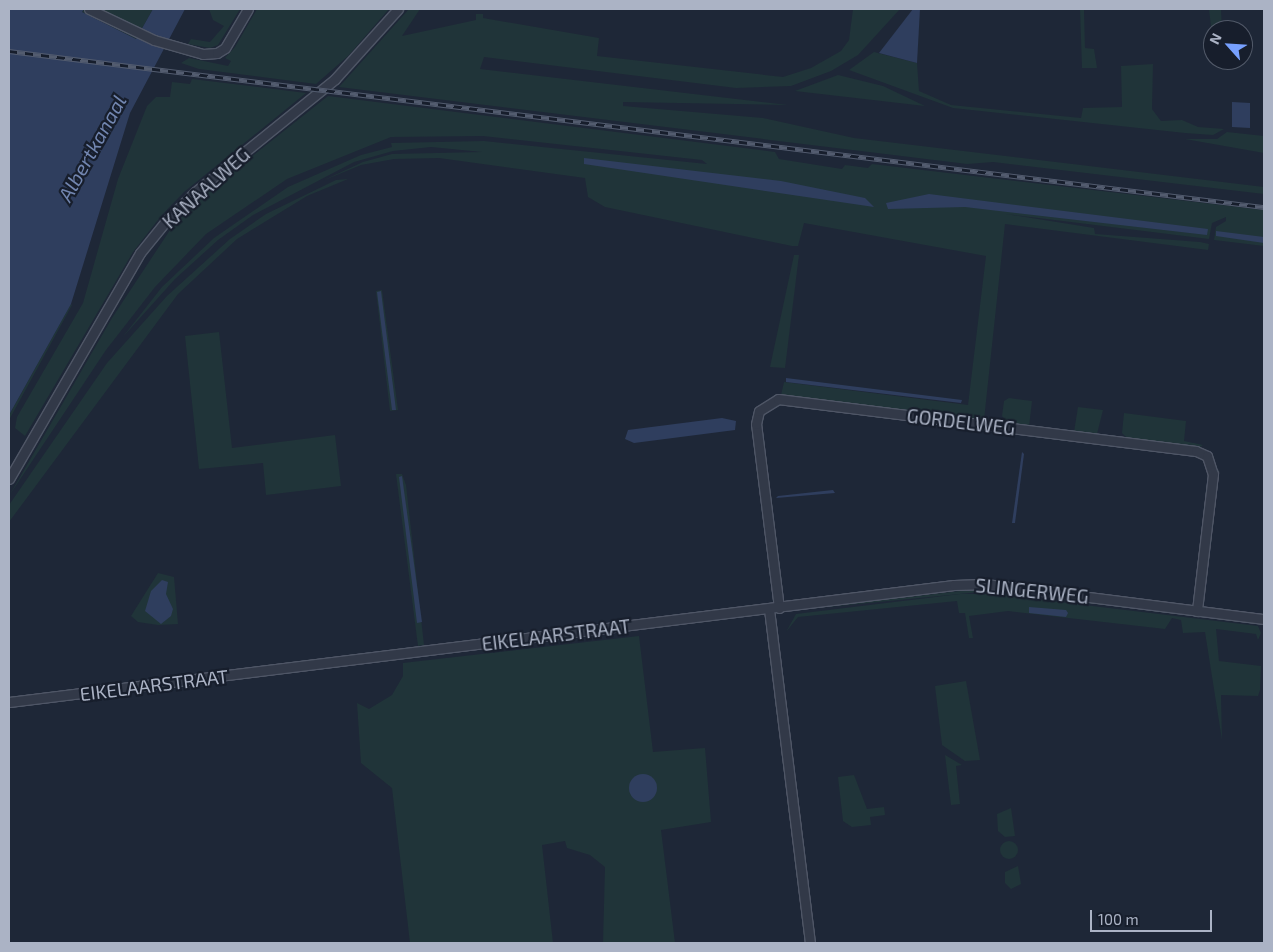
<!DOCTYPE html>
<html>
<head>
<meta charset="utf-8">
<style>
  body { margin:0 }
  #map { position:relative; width:1273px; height:952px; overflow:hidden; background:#1e2737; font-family:"Exo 2",sans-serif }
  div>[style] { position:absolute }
  .green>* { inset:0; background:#203439 }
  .round { border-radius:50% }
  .water>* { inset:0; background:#2f3e5e }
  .roads { filter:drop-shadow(1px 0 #4f5666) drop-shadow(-1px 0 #4f5666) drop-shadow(0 1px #4f5666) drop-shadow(0 -1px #4f5666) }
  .street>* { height:9px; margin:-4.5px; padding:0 4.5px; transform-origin:4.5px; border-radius:4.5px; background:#323948 }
  .rail>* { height:4.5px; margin-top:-2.25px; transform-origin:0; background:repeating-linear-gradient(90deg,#171e2c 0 8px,#535c6f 0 16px); box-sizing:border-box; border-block:1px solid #535c6f }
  span { translate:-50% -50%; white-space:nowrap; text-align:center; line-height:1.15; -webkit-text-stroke:4.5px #171e2c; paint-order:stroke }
  .street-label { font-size:19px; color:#abb3c5 }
  .water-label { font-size:20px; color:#7286b0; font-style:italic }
  .frame { position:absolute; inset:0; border:10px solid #abb3c5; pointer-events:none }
  .north { position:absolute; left:1203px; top:20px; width:50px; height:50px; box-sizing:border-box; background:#171e2c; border:1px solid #525a69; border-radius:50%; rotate:296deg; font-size:14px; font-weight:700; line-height:20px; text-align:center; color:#abb3c5 }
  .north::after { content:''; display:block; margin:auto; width:18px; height:22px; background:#77a0fe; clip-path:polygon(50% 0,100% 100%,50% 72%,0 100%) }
  .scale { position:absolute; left:1090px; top:910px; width:122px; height:22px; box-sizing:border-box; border:2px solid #abb3c5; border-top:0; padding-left:6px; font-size:15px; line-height:18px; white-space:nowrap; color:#abb3c5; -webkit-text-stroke:4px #171e2c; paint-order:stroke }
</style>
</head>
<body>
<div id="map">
  <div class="green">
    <i style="clip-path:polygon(84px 9px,153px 9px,136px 39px,82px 12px)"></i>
    <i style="clip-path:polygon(209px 9px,240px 9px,218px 45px,210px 48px,188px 44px,191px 39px,210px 42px,224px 26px,213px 20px)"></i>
    <i style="clip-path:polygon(257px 9px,389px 9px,348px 56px,316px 84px,199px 69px,181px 63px,189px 58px,228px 66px,231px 61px,225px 58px,235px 47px)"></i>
    <i style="clip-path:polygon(409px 9px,420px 9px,402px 36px,476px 20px,476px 14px,483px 14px,483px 18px,599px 38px,597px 56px,783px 77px,811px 68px,841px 51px,849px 40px,853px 9px,900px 9px,858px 55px,831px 71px,791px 86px,736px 88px,484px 57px,480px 69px,788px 105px,623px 102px,623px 106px,763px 118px,854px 138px,1264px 187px,1264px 194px,993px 162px,967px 164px,869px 152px,339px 87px)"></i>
    <i style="clip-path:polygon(1080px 9px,1084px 9px,1085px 48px,1094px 49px,1097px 68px,1082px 68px)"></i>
    <i style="clip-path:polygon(1209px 9px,1221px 9px,1222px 30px,1213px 30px,1213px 44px)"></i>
    <i style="clip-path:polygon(874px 52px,917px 63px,919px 91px,951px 105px,1081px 118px,1083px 108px,1122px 107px,1121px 66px,1153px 64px,1152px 109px,1161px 121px,1182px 120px,1198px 127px,1224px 129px,1213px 135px,1185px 133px,953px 108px,849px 70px)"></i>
    <i style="clip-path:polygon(838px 75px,883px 86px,925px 106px,795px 91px)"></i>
    <i style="clip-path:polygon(192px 79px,306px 93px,184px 192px,161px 216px,133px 252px,25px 436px,15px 428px,17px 417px,83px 303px,118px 179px,147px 106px,156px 97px,170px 97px,172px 82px,190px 84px)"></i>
    <i style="clip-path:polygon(328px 96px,775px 152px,779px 159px,842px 169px,845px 165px,868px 168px,872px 164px,1264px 210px,1264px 246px,1214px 240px,1216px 227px,1226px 221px,1226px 217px,1212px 223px,1209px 239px,1006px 214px,1094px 228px,1095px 234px,1200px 242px,1209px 244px,1208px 250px,1005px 224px,984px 420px,781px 395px,784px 382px,968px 405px,986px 256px,804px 223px,798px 246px,792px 246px,605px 207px,588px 197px,585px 178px,439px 158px,394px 159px,361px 165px,322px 181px,363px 162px,392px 154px,482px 152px,431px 147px,393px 151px,354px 162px,253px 215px,218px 240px,175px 279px,122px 338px,162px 287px,214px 238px,288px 187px,361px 155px,392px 147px,391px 143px,484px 141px,707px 164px,702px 160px,483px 136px,391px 137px,287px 179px,206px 234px,155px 287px,106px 350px,9px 496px,112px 318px,172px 227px,202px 196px)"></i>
    <i style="clip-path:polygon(1227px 132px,1264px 136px,1264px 153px,1185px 139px,1217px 139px)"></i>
    <i style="clip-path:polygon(348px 179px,307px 196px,237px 239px,178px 294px,9px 522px,9px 505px,107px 363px,167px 296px,230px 239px,266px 214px,336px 180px)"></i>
    <i style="clip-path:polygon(794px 255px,799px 255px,785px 368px,770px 367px)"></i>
    <i style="clip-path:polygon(382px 290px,398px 410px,390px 411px,376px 291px)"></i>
    <i style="clip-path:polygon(71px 304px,72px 305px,9px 420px,9px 415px)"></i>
    <i style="clip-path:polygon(219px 332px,232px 448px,335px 435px,341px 486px,266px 495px,263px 463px,199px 469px,185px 336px)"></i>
    <i style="clip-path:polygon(1009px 398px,1032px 401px,1029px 427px,1009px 424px,1002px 416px,1004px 401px)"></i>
    <i style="clip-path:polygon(1078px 407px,1103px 410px,1097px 434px,1074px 432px)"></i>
    <i style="clip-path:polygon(1124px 413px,1186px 421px,1184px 441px,1203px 445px,1198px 448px,1127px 438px,1122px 433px)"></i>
    <i style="clip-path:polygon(396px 474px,402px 474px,406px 485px,424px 645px,418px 646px)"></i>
    <i style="clip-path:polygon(158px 573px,174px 577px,178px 624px,158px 625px,138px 622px,131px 616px)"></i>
    <i style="clip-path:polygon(977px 589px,1194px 615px,1195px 616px,990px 591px,797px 610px)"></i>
    <i style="clip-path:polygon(960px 594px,993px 594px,1258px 626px,1261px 633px,1258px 640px,1256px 634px,1216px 629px,1219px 661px,1261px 666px,1260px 690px,1258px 696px,1221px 695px,1222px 740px,1205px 632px,1183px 633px,1181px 620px,1172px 618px,1165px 629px,1008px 611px,969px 616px,973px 638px,969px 638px,965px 613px,959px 613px,957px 601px,798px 617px,786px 632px,796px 614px)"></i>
    <i style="clip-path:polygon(639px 636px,653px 752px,705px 748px,711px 822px,661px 830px,675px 943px,603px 943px,605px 867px,590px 855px,567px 848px,565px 841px,542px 845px,553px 943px,410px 943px,392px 788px,361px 763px,357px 703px,369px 709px,392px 695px,403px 676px,403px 663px)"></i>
    <i style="clip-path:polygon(966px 681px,980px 760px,965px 761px,942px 745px,935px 686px)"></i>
    <i style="clip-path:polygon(945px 755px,962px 765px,956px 766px,960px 804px,951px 805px)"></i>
    <i style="clip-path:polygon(854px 775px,867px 809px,884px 807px,885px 815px,870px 817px,871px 825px,852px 827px,843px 821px,838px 777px)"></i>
    <i style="clip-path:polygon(1011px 808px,1015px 836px,1005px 837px,998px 831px,997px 814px)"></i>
    <i class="round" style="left:1000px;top:841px;width:18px;height:18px"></i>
    <i style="clip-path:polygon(1018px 866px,1021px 884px,1011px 889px,1005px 883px,1005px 872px)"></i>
  </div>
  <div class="water">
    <i style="clip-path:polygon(9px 9px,84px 9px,82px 12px,136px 39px,153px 9px,185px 9px,130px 113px,71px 304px,9px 415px)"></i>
    <i style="clip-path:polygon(913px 9px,920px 9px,917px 63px,879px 53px)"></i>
    <i style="clip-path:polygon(1232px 102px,1250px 103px,1250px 128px,1232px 127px)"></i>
    <i style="clip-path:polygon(584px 158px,781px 181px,865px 198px,874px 207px,584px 164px)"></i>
    <i style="clip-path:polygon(929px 194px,1208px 229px,1207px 235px,965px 207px,888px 209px,886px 203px)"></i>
    <i style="clip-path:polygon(1216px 231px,1264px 237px,1264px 243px,1216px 236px)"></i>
    <i style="clip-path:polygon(381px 291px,396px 410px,392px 410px,377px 292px)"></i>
    <i style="clip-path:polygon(786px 378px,962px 400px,961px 403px,786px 382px)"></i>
    <i style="clip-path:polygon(722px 418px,736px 421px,735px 430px,634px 443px,625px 439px,628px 430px)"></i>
    <i style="clip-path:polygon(1022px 452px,1024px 454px,1015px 523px,1012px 523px)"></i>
    <i style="clip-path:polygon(402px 476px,422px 622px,417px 623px,399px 477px)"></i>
    <i style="clip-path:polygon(833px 490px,835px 493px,776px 498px,778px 496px)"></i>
    <i style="clip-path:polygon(162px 580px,168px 582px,166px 594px,173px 609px,171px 616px,161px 624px,145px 611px,151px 591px)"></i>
    <i style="clip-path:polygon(1029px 607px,1066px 610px,1068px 613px,1066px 617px,1029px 613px)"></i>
    <i class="round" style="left:629px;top:774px;width:28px;height:28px"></i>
  </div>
  <div class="roads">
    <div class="street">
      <i style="left:89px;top:9px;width:72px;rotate:25.5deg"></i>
      <i style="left:154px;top:40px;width:51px;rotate:15.9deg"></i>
      <i style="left:203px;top:54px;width:14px;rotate:-4deg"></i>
      <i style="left:217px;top:53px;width:9px;rotate:-32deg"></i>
      <i style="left:225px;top:48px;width:45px;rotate:-59.5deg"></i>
      <i style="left:9px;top:479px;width:261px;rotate:-59.9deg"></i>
      <i style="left:140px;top:253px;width:41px;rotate:-50.9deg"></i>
      <i style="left:166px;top:221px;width:41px;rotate:-45deg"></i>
      <i style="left:195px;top:192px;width:180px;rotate:-38.9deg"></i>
      <i style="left:335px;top:79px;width:94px;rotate:-48deg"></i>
      <i style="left:779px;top:608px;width:185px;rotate:-97.1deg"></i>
      <i style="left:756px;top:424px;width:13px;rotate:-77deg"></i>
      <i style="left:759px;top:411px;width:22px;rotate:-32deg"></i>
      <i style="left:778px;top:399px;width:421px;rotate:7.1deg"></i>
      <i style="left:1196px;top:451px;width:12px;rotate:24deg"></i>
      <i style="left:1207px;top:456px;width:19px;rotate:72deg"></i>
      <i style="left:1213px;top:474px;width:138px;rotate:96.7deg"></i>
      <i style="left:769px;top:609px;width:337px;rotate:83deg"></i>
      <i style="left:9px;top:702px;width:952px;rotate:-7.06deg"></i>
      <i style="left:954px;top:585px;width:32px;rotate:-2deg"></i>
      <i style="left:986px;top:584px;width:280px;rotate:7.2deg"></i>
    </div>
  </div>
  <div class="rail">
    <i style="left:9px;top:51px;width:1265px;rotate:7.09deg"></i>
  </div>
  <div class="street-label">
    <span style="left:206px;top:188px;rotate:-42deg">KANAALWEG</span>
    <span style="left:961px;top:422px;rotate:7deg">GORDELWEG</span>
    <span style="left:1032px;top:591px;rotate:6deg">SLINGERWEG</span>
    <span style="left:556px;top:635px;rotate:-7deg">EIKELAARSTRAAT</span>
    <span style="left:154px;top:685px;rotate:-7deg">EIKELAARSTRAAT</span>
  </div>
  <div class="water-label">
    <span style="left:92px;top:148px;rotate:-61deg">Albertkanaal</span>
  </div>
  <div class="frame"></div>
  <div class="north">N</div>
  <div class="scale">100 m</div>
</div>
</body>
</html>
